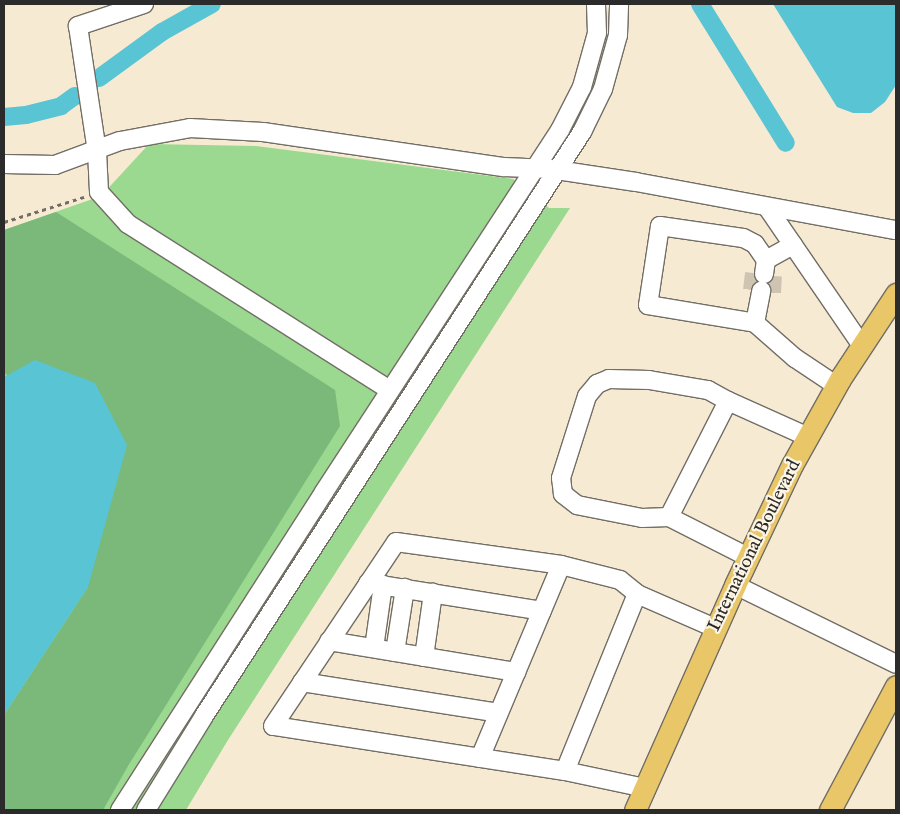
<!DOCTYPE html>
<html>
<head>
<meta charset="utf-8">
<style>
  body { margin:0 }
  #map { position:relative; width:900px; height:814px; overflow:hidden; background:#f7ead3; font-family:"IM FELL English",serif }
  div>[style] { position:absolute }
  .green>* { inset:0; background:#9ad98f }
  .forest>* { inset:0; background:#7bb97a }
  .water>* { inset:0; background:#59c4d3 }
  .canal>* { height:18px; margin:-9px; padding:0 9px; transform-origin:9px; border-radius:9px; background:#59c4d3 }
  .minor-tunnel>* { height:18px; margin-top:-9px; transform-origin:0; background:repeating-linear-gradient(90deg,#cec4b1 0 18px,transparent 0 27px) }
  .path>* { height:3px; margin-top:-1.5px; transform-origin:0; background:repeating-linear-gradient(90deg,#726e66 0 4px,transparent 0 8px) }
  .roads { filter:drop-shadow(1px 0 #726e66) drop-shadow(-1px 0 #726e66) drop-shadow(0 1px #726e66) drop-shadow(0 -1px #726e66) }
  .minor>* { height:18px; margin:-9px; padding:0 9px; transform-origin:9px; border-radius:9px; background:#fff }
  .major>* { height:21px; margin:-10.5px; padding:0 10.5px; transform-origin:10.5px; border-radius:10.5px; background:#e9c769 }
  span { translate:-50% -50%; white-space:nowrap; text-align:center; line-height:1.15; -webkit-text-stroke:4.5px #fcf5e5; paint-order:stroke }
  .street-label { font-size:19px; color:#2b2b2b }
  .frame { position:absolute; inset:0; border:5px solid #2b2b2b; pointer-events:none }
</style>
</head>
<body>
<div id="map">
  <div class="green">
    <i style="clip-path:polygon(149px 144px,256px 146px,513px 179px,549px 208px,570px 208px,228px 740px,186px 810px,4px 810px,4px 230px,101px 196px)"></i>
  </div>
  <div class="forest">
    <i style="clip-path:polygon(56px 212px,335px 390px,340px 426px,128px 766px,103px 810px,4px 810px,4px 715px,88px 587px,6px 373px,4px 377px,4px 230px)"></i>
  </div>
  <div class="water">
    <i style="clip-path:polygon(773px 4px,896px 4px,896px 85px,885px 102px,871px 113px,853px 113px,837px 107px)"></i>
    <i style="clip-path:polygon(35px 360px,95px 383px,127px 445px,88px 587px,4px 715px,4px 377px)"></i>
  </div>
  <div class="canal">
    <i style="left:700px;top:4px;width:163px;rotate:58.3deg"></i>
    <i style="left:99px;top:78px;width:78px;rotate:-36.1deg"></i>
    <i style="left:162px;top:32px;width:57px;rotate:-29.2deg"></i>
    <i style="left:4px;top:117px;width:22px;rotate:-5deg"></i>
    <i style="left:26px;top:115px;width:36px;rotate:-14deg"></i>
    <i style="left:61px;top:106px;width:17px;rotate:-36deg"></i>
  </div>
  <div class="minor-tunnel">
    <i style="left:752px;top:290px;width:17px;rotate:-83deg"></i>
    <i style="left:772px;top:293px;width:17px;rotate:-87deg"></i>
  </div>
  <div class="path">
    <i style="left:4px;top:222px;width:84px;rotate:-17.4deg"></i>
  </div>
  <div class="roads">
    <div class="minor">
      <i style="left:144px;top:4px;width:70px;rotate:161.6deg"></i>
      <i style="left:78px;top:26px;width:126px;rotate:81.4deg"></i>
      <i style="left:97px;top:151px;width:41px;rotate:87.2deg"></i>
      <i style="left:99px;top:192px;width:43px;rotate:47.8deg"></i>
      <i style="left:128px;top:224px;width:310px;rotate:32.4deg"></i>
      <i style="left:4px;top:164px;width:51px;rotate:1.1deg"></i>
      <i style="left:55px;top:165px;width:69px;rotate:-20.3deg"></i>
      <i style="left:120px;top:141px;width:71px;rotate:-10.5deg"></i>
      <i style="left:190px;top:128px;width:73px;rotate:3.1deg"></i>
      <i style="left:263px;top:132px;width:244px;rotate:8.3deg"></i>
      <i style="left:504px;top:167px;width:46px;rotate:2.5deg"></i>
      <i style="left:550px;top:169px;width:87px;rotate:8.6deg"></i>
      <i style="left:636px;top:182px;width:264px;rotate:10.5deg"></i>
      <i style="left:767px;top:207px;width:168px;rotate:55.6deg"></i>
      <i style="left:766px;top:260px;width:31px;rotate:-29deg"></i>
      <i style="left:764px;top:274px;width:14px;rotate:-82deg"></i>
      <i style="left:766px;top:260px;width:19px;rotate:-125deg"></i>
      <i style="left:755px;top:244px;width:13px;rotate:-153deg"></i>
      <i style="left:743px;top:238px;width:84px;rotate:-171.8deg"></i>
      <i style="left:660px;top:226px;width:80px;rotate:98.6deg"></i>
      <i style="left:648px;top:305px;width:109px;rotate:9.5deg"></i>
      <i style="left:755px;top:323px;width:53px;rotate:41.2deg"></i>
      <i style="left:795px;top:358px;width:50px;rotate:33.7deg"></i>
      <i style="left:755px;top:323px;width:33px;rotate:-79deg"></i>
      <i style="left:728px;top:401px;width:130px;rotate:117deg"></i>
      <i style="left:669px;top:517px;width:27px;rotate:178deg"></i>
      <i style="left:642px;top:518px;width:66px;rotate:-168.7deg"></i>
      <i style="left:577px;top:505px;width:18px;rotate:-142deg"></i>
      <i style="left:563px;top:494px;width:16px;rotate:-97deg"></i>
      <i style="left:561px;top:478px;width:86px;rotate:-72.4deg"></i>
      <i style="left:587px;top:396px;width:16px;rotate:-50deg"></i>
      <i style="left:597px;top:384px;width:13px;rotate:-23deg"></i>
      <i style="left:609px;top:379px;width:40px;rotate:1.4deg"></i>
      <i style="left:649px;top:380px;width:60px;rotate:9.6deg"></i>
      <i style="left:708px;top:390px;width:23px;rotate:29deg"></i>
      <i style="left:728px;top:401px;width:88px;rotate:24.2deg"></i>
      <i style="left:669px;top:517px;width:89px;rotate:26.9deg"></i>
      <i style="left:368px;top:583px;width:176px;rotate:9.1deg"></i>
      <i style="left:735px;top:585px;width:179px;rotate:26.1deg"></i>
      <i style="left:329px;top:641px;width:190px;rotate:9.4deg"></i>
      <i style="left:374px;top:648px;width:64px;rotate:-81.9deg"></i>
      <i style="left:395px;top:652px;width:65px;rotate:-81.1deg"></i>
      <i style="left:424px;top:657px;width:65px;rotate:-82deg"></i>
      <i style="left:302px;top:682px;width:199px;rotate:8.9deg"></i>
      <i style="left:480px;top:758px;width:209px;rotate:-67.2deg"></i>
      <i style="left:565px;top:771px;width:295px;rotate:-171.2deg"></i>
      <i style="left:273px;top:726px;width:221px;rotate:-56.2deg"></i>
      <i style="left:396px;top:542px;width:167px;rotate:7.9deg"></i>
      <i style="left:561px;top:565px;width:61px;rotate:14.3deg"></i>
      <i style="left:620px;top:580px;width:22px;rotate:39deg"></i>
      <i style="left:645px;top:788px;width:82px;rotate:-168deg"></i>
      <i style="left:565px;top:771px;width:191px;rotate:-67.9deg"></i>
      <i style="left:637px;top:594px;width:85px;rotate:23.6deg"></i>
      <i style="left:120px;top:810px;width:378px;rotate:-57.3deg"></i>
      <i style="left:324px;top:492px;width:432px;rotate:-56.9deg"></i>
      <i style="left:560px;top:130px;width:48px;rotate:-62.9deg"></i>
      <i style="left:582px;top:87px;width:56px;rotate:-74.5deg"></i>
      <i style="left:597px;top:33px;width:29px;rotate:-92deg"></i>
      <i style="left:146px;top:810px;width:110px;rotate:-58.3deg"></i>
      <i style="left:204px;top:716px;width:696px;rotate:-57.09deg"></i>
      <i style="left:582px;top:132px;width:48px;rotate:-64deg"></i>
      <i style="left:603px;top:89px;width:56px;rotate:-74.5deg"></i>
      <i style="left:618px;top:35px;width:31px;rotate:-88deg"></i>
    </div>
    <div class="major">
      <i style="left:635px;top:810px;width:246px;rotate:-66deg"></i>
      <i style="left:735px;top:585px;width:133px;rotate:-64.6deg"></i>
      <i style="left:792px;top:465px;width:98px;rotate:-60.8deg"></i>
      <i style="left:840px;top:379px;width:102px;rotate:-56.6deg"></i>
      <i style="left:830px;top:810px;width:140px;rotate:-62deg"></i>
    </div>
  </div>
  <div class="street-label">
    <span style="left:755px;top:546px;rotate:-64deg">International Boulevard</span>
  </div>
  <div class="frame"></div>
</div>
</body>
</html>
